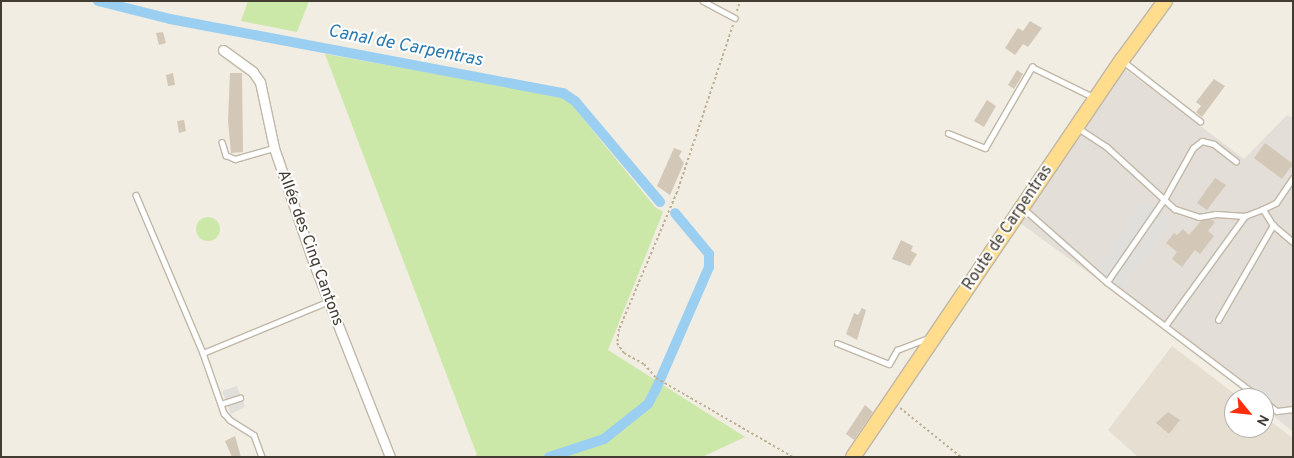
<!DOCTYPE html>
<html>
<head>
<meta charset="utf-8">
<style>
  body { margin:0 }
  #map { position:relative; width:1294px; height:458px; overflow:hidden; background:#f1ede2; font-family:Overpass,sans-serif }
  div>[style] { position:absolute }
  .residential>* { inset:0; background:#e6ded0 }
  .industrial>* { inset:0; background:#e3ded7 }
  .green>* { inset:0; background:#cce8a8 }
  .round { border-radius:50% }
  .parking>* { inset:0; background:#e1dfdb }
  .canal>* { height:10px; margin:-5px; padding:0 5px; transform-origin:5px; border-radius:5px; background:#9bcff2 }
  .building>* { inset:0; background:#d3c8b7 }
  .path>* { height:2px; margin-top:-1px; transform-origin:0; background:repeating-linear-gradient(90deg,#bfb095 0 2.5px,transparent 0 5px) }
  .roads { filter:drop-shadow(1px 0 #c0b7a7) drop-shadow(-1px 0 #c0b7a7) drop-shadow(0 1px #c0b7a7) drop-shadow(0 -1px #c0b7a7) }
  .lane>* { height:4.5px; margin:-2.25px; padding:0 2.25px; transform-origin:2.25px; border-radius:2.25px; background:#fff }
  .street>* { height:9px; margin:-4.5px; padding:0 4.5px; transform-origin:4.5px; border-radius:4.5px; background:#fff }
  .primary>* { height:14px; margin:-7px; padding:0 7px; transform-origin:7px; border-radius:7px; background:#ffdd8d }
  span { translate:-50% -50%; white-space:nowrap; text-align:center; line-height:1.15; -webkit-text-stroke:4px #fff; paint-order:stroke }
  .street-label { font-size:16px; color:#433c32 }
  .water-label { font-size:18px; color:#2a79b0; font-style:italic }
  .frame { position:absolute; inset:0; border:2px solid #433c32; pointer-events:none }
  .north { position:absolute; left:1224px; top:388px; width:50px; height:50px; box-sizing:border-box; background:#fff; border:1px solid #b4b1ad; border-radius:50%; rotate:118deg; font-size:14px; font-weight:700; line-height:20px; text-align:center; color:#433c32 }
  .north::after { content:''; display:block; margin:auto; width:18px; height:22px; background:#ff2d0b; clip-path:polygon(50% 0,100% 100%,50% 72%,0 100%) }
</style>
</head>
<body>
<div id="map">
  <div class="residential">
    <i style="clip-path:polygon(1172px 346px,1240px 398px,1234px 398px,1234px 428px,1264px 428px,1264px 417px,1293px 438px,1293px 457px,1138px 457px,1108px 430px)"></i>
  </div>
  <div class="industrial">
    <i style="clip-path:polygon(1125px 69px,1244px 159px,1287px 115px,1293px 118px,1292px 431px,1264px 408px,1264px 398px,1252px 398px,1176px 336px,1020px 223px)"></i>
  </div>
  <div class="green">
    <i style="clip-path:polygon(248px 1px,309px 1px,297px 32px,241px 21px)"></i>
    <i style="clip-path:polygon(325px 54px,560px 96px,572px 105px,655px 207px,663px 212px,608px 350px,745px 437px,702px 457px,473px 457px,477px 455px)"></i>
    <i class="round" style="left:196px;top:217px;width:24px;height:24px"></i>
  </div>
  <div class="parking">
    <i style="clip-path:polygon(1143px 200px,1172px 221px,1121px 289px,1096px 270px)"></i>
    <i style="clip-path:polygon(237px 386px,245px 407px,231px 414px,222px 391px)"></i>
  </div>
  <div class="canal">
    <i style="left:98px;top:1px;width:74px;rotate:14deg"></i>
    <i style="left:170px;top:19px;width:400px;rotate:10.7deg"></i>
    <i style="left:563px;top:93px;width:14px;rotate:34deg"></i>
    <i style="left:575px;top:101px;width:132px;rotate:49.9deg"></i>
    <i style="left:549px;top:457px;width:58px;rotate:-18.1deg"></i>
    <i style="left:604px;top:439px;width:56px;rotate:-38.5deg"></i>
    <i style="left:648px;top:404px;width:17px;rotate:-62deg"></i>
    <i style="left:656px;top:389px;width:133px;rotate:-66.5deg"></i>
    <i style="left:709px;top:267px;width:13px;rotate:-90deg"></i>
    <i style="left:709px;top:254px;width:53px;rotate:-129.7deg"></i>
  </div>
  <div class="building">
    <i style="clip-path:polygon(1030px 21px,1042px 28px,1028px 47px,1023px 44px,1015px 55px,1005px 48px,1018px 28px,1023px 31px)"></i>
    <i style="clip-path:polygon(163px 32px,166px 43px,159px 45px,156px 33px)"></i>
    <i style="clip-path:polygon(1017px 70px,1023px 74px,1014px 89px,1008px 85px)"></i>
    <i style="clip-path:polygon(173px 73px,175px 85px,168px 86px,166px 75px)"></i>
    <i style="clip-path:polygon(230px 73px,242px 73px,243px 152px,231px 153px,228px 121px)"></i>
    <i style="clip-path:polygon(1214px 79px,1225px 86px,1202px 117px,1196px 112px,1201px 106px,1196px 102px)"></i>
    <i style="clip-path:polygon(987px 100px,996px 106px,984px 127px,974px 121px)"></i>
    <i style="clip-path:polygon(184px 120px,186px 131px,179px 133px,177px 121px)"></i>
    <i style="clip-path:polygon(1265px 143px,1293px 164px,1282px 179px,1254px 158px)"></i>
    <i style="clip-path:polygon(674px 148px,682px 151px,679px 156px,684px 163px,670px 195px,657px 186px)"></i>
    <i style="clip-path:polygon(1215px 178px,1226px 185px,1207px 210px,1197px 203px)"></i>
    <i style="clip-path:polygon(1211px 219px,1215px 222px,1208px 231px,1214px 236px,1200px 254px,1195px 250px,1182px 267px,1172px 259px,1177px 252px,1166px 243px,1174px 233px,1177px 235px,1183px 229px,1189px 235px,1201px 221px)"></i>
    <i style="clip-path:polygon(901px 240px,913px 246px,911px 251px,917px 254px,910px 266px,892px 259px)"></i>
    <i style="clip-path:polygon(862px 308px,866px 310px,857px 340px,846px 334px,854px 313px,858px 315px)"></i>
    <i style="clip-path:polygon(865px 405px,873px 412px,854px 440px,846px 434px)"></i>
    <i style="clip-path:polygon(1168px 412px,1180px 420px,1169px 434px,1156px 423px)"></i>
    <i style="clip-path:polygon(235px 436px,241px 457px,232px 457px,225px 441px)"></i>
  </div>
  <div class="path">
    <i style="left:737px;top:11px;width:10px;rotate:-73deg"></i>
    <i style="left:733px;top:25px;width:176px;rotate:108.5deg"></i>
    <i style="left:677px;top:192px;width:149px;rotate:112.9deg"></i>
    <i style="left:619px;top:329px;width:14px;rotate:98deg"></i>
    <i style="left:617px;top:343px;width:12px;rotate:55deg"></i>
    <i style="left:624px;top:353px;width:23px;rotate:29deg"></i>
    <i style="left:644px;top:364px;width:18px;rotate:49deg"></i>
    <i style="left:656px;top:378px;width:158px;rotate:30deg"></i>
    <i style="left:900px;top:408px;width:78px;rotate:38.8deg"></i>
  </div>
  <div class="roads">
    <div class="lane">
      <i style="left:703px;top:1px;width:36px;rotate:28deg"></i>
      <i style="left:1123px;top:61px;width:98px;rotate:37.9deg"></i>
      <i style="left:1078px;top:128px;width:35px;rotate:33deg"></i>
      <i style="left:1107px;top:147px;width:92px;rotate:42.4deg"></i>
      <i style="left:1175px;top:209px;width:25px;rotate:18deg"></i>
      <i style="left:1199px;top:217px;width:17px;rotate:-10deg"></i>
      <i style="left:1216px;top:214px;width:29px;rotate:4deg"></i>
      <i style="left:1245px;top:216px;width:19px;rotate:-21deg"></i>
      <i style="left:1263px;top:209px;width:14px;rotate:-25deg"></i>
      <i style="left:1276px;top:203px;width:30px;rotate:-56deg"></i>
      <i style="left:948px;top:133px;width:40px;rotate:22deg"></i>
      <i style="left:985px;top:148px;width:94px;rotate:-59.9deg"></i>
      <i style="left:1032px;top:67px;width:70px;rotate:26.2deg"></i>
      <i style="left:222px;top:142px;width:14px;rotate:73deg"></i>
      <i style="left:226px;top:155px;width:10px;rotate:24deg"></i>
      <i style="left:235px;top:159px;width:41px;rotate:-15.8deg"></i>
      <i style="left:136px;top:195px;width:172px;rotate:67deg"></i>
      <i style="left:203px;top:353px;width:136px;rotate:-22.4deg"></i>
      <i style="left:1023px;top:208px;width:112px;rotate:41.4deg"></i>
      <i style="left:1107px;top:282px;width:192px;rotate:37.2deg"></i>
      <i style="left:1263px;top:209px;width:19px;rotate:58deg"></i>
      <i style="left:1273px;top:225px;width:26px;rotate:40deg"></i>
      <i style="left:1107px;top:282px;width:102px;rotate:-55.4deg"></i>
      <i style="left:1165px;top:198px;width:57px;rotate:-60.8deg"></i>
      <i style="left:1193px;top:148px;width:11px;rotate:-38deg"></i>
      <i style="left:1202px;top:141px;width:12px;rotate:14deg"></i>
      <i style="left:1214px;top:144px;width:28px;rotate:38deg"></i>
      <i style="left:1218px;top:320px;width:110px;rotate:-59.9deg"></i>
      <i style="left:1165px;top:326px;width:136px;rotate:-54deg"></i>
      <i style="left:837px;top:343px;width:56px;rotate:22deg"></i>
      <i style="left:889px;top:364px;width:16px;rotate:-60deg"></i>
      <i style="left:897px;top:350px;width:33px;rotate:-21deg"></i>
      <i style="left:203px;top:353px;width:64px;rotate:70.7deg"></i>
      <i style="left:224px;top:413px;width:9px;rotate:49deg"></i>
      <i style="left:230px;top:420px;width:28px;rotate:32deg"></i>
      <i style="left:254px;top:435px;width:23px;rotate:70deg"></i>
      <i style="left:1264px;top:401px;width:16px;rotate:38deg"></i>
      <i style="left:1277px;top:411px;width:16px;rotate:-7deg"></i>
      <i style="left:221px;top:404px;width:20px;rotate:-18deg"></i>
    </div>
    <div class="street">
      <i style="left:223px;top:50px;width:37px;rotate:36deg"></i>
      <i style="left:253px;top:72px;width:12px;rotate:55deg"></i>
      <i style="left:260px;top:82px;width:67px;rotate:78deg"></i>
      <i style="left:274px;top:148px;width:123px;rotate:71deg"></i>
      <i style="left:314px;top:264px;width:207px;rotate:68.5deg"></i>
    </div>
    <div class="primary">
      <i style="left:853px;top:457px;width:480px;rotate:-55.9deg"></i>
      <i style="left:1122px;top:60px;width:73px;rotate:-53.9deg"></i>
    </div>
  </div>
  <div class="street-label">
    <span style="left:1008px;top:228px;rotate:-56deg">Route de Carpentras</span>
    <span style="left:310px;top:248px;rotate:70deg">Allée des Cinq Cantons</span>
  </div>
  <div class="water-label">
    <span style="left:405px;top:47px;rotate:11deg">Canal de Carpentras</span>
  </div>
  <div class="frame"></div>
  <div class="north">N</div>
</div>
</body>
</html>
